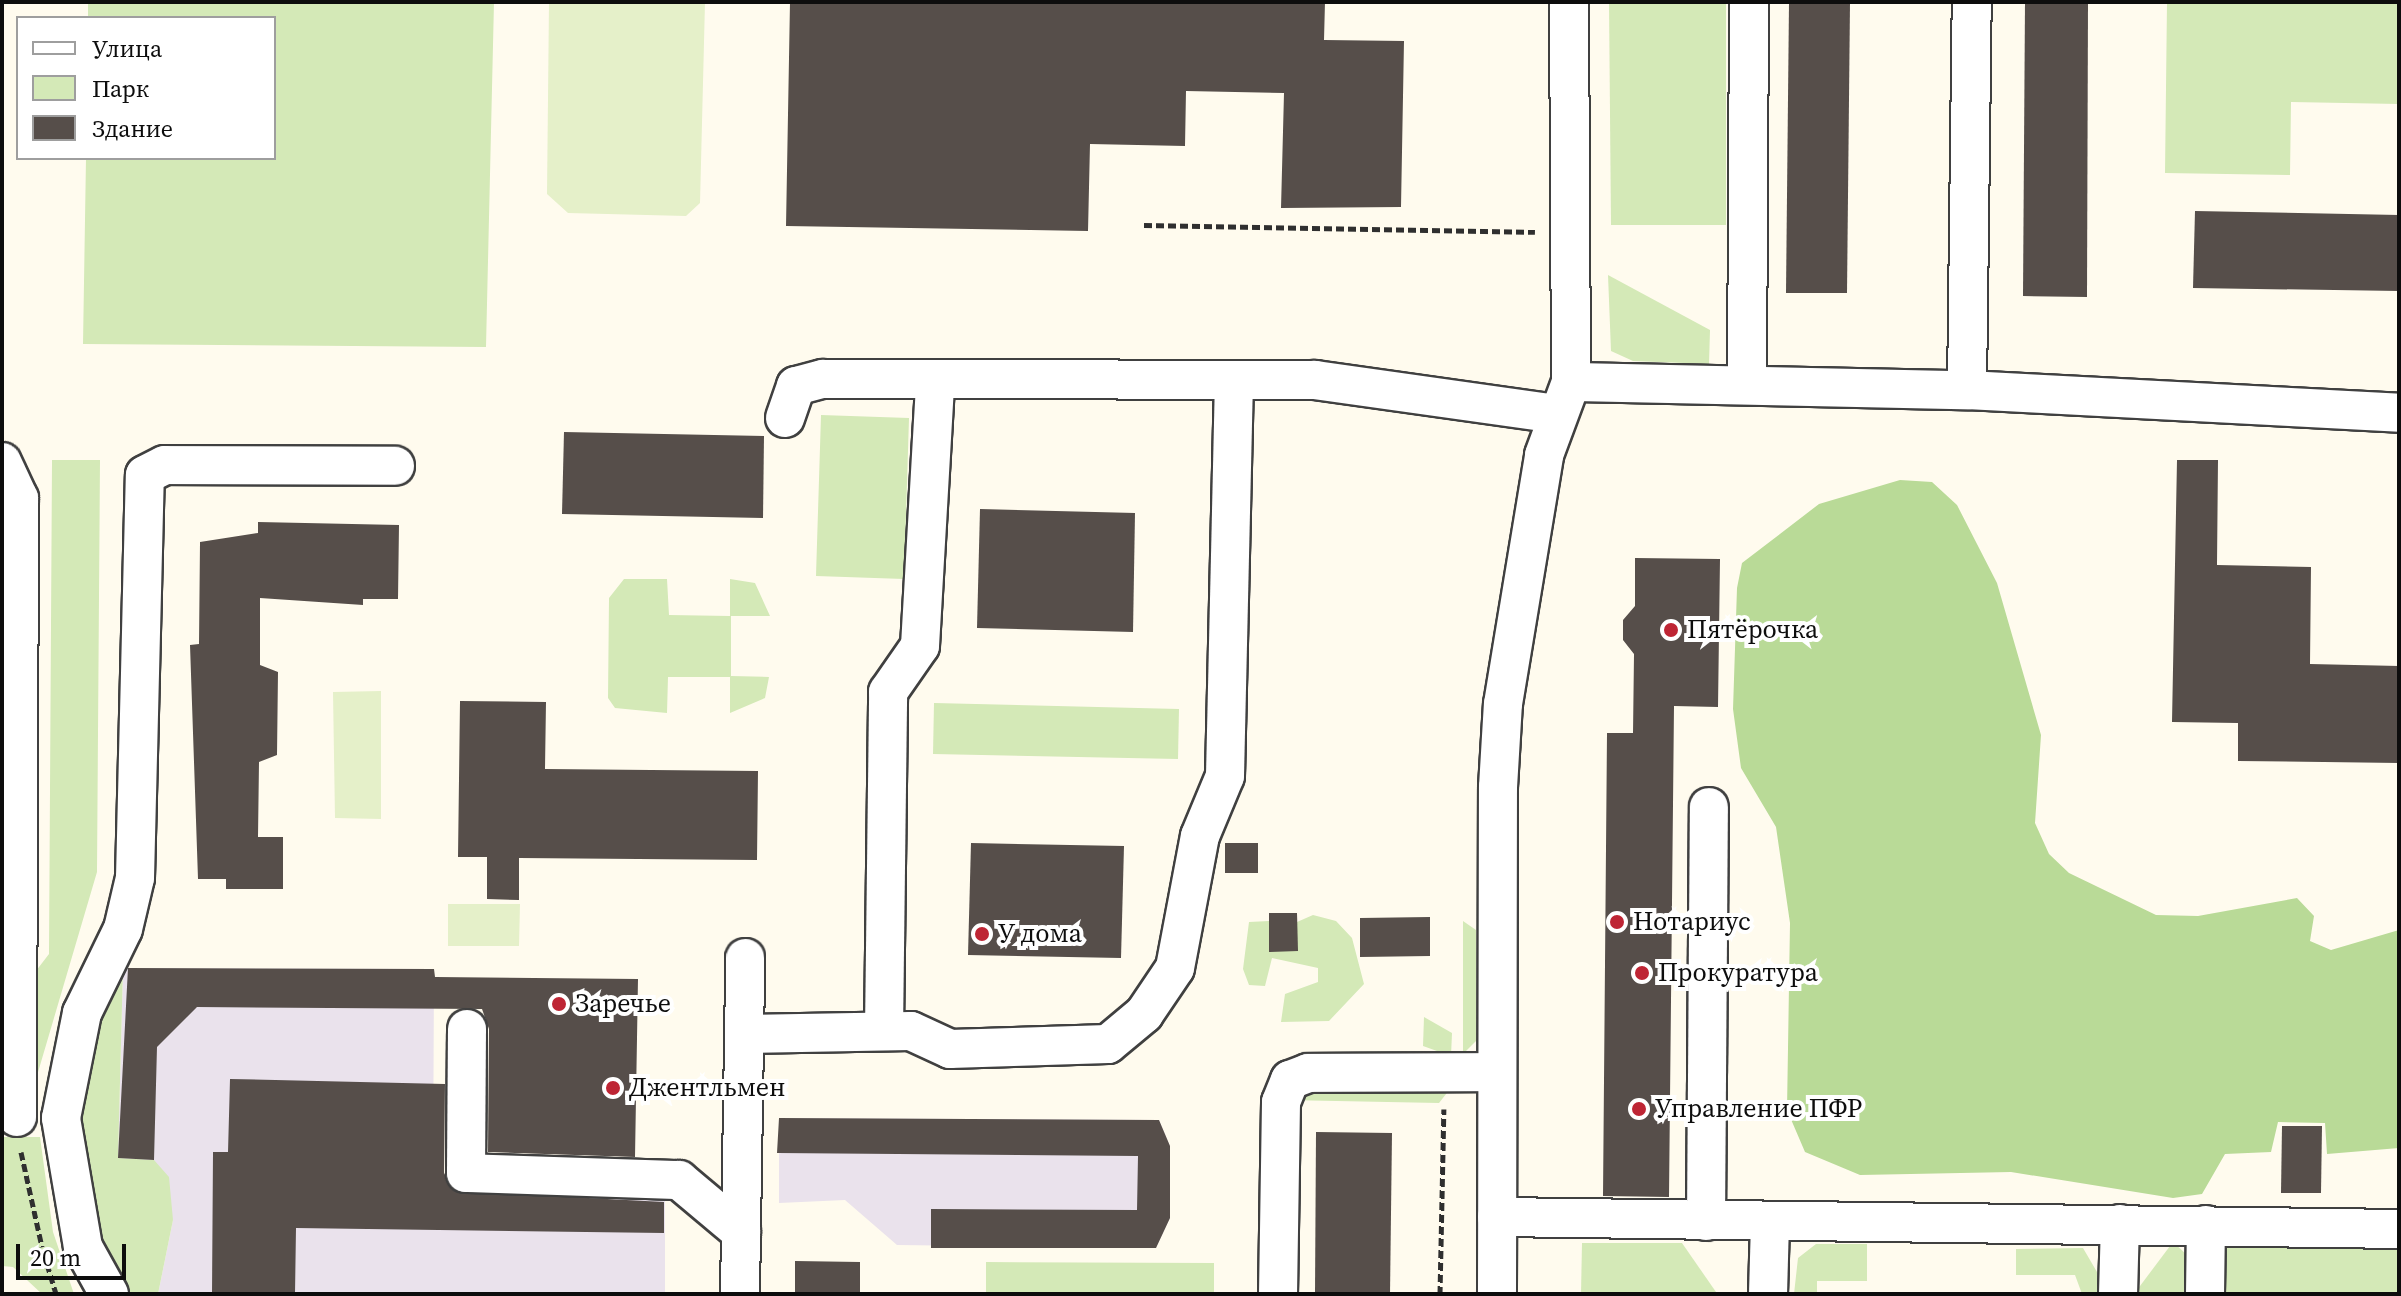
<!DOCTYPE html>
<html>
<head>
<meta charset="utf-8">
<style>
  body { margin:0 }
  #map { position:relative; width:2401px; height:1296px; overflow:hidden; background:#fffbee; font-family:"Source Serif 4",serif }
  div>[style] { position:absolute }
  .industrial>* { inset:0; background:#eae2ec }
  .green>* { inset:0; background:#d4e9b7 }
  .forest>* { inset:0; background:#b9da97 }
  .pitch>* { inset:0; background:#e5f0c9 }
  .building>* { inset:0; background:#564e4a }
  .path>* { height:5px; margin-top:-2.5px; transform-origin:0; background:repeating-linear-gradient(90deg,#2f2f2f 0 8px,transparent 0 12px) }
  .roads { filter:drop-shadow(2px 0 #404040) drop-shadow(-2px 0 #404040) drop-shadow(0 2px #404040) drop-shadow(0 -2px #404040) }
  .minor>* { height:38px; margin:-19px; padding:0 19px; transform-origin:19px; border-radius:19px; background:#fff }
  .dots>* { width:22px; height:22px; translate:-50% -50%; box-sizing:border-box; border:4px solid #fff; border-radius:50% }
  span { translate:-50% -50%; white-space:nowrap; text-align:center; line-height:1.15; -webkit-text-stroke:8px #fff; paint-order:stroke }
  .poi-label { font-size:26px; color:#0d0d0d }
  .left { translate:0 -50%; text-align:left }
  .frame { position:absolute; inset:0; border:4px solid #0d0d0d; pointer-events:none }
  .legend { position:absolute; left:16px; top:16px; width:260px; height:144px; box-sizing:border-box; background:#fff; border:2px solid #9e9e9e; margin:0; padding:10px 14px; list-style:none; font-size:24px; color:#0d0d0d }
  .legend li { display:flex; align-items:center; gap:16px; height:40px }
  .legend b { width:40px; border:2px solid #9e9e9e }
  .scale { position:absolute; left:16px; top:1244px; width:110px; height:36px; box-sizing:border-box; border:4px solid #0d0d0d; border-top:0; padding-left:10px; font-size:24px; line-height:28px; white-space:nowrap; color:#0d0d0d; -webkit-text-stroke:6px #fff; paint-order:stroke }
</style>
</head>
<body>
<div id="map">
  <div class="industrial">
    <i style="clip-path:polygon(123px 968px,434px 969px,433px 1189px,665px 1194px,665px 1294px,158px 1294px,173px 1220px,118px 1158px)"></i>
    <i style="clip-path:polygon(779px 1118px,1159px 1120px,1170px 1146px,1170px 1218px,1156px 1248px,897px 1245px,845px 1200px,779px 1203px)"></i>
  </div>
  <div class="green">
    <i style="clip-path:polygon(88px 2px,494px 2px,486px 347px,83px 344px,86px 158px,274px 158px,274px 18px,88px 18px)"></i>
    <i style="clip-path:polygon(1609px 2px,1726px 2px,1726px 225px,1611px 225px)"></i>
    <i style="clip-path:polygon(2167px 2px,2399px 2px,2399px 104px,2291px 102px,2290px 175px,2165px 173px)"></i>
    <i style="clip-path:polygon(1608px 275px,1710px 330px,1709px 364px,1633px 361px,1611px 351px)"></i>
    <i style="clip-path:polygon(821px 415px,909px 418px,904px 579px,816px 576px)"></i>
    <i style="clip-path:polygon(52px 460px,100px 460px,97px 872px,31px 1096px,29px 980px,49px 954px)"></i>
    <i style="clip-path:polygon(624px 579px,667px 579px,669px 615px,730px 616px,730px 579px,755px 583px,770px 616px,731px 616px,731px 676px,769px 677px,765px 698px,730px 713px,730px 677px,668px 677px,667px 713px,615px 708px,608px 698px,609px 598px)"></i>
    <i style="clip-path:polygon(934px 703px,1179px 709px,1178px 759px,933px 754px)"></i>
    <i style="clip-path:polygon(1313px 915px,1336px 921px,1352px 938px,1364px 984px,1329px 1021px,1281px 1022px,1285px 994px,1318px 982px,1318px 968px,1272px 958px,1265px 986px,1249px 985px,1243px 969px,1249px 922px,1269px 921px,1270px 951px,1297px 951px,1297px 922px)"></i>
    <i style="clip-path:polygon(1463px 921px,1476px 930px,1476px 1041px,1463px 1054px)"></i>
    <i style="clip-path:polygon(123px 968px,118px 1158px,154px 1160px,169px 1177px,173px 1220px,158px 1294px,122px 1294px,102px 1252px,75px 1107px,97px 1020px)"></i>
    <i style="clip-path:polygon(1424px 1017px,1452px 1033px,1451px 1056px,1423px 1046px)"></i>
    <i style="clip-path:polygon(1296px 1089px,1450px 1089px,1439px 1103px,1285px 1100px)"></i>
    <i style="clip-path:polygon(2px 1137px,40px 1137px,53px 1232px,74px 1294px,42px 1294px,13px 1267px,2px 1266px)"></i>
    <i style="clip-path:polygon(2173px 1242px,2187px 1255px,2186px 1294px,2134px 1294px)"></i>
    <i style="clip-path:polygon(1582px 1243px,1682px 1243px,1716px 1292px,1581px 1294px)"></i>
    <i style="clip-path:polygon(1816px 1244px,1867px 1244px,1867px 1281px,1817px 1281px,1817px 1294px,1794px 1294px,1798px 1258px)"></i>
    <i style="clip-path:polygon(2220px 1245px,2399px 1250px,2399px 1294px,2212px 1294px)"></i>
    <i style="clip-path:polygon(2083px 1248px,2097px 1272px,2097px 1294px,2082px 1294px,2075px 1275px,2016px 1275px,2016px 1249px)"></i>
    <i style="clip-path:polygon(986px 1262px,1214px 1263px,1214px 1294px,986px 1294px)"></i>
  </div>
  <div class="forest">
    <i style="clip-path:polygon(1900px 480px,1932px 482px,1957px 505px,1997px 583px,2041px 735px,2035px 823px,2049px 854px,2069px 873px,2156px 915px,2198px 916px,2297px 898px,2314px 916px,2310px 941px,2331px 950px,2399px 930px,2399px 1148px,2327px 1154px,2325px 1123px,2278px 1122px,2271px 1152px,2225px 1154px,2202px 1194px,2173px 1198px,2011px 1172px,1860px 1175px,1805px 1152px,1787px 1110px,1790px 923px,1776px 827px,1741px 768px,1733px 709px,1737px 588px,1742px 563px,1819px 504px)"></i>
  </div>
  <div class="pitch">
    <i style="clip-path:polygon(549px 2px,705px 2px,700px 203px,686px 216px,568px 213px,547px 194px)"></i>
    <i style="clip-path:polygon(381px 691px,381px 819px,335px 818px,333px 692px)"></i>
    <i style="clip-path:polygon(448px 904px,520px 904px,519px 946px,448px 946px)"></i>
  </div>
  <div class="building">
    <i style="clip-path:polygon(790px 2px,1325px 2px,1324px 40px,1404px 41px,1401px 207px,1281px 208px,1284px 93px,1186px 91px,1185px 146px,1090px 144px,1088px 231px,786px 226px)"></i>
    <i style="clip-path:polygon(1789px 2px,1850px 2px,1847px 293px,1786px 293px)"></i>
    <i style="clip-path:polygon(2025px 2px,2088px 2px,2087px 297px,2023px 296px)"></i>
    <i style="clip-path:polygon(2195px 211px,2399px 215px,2399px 291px,2193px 288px)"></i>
    <i style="clip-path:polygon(564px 432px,764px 436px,763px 518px,562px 514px)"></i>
    <i style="clip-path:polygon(2177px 460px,2218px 460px,2217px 565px,2311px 567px,2310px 664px,2399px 666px,2399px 763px,2238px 761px,2238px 723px,2172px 722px)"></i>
    <i style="clip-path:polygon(980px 509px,1135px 513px,1133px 632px,977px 628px)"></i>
    <i style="clip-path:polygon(258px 522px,399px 525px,398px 599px,363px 599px,363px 605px,260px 598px,260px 665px,278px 672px,277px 755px,259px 762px,258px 837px,283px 837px,283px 889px,226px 889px,226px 879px,198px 879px,190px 645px,199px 644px,200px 542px,258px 533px)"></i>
    <i style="clip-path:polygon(1635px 558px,1720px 559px,1718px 707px,1674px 706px,1669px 1197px,1603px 1196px,1607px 733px,1633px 733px,1634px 654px,1623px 640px,1623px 620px,1635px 606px)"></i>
    <i style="clip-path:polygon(460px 701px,546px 702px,545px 769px,758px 771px,757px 860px,519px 858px,519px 900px,487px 899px,487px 857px,458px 857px)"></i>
    <i style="clip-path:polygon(971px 843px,1124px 846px,1121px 958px,968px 955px)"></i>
    <i style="clip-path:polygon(1225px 843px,1258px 843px,1258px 873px,1225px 873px)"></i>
    <i style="clip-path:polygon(1269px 913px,1297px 913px,1298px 951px,1269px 952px)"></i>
    <i style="clip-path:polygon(1430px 917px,1430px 956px,1360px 957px,1360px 918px)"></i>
    <i style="clip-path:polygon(128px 968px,434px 969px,435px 977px,638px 979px,635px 1157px,488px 1152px,489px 1029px,482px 1009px,197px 1007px,157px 1047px,154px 1160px,118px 1158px)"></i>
    <i style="clip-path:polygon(230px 1079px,445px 1084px,444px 1173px,454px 1191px,664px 1202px,664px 1233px,296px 1228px,295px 1294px,212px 1294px,213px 1152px,228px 1152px)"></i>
    <i style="clip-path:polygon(779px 1118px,1159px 1120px,1170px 1146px,1170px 1218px,1156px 1248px,931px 1248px,931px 1209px,1137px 1210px,1138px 1156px,777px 1153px)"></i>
    <i style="clip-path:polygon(2282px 1126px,2322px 1126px,2321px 1193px,2281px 1193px)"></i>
    <i style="clip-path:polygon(1316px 1132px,1392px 1133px,1390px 1294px,1315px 1294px)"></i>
    <i style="clip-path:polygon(795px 1261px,860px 1262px,860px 1294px,795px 1294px)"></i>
  </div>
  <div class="path">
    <i style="left:1144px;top:225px;width:391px;rotate:1deg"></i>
    <i style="left:21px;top:1152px;width:97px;rotate:77.5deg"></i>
    <i style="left:47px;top:1264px;width:31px;rotate:73deg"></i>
    <i style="left:1440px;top:1294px;width:185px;rotate:-88.8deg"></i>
  </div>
  <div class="roads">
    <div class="minor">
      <i style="left:1571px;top:382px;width:396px;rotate:1.2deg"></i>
      <i style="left:1967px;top:390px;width:433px;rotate:3deg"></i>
      <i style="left:1747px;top:385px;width:383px;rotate:-89.7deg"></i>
      <i style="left:1967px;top:390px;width:388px;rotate:-89.3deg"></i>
      <i style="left:785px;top:418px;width:34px;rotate:-71deg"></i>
      <i style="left:796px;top:386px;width:28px;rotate:-15deg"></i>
      <i style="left:823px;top:379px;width:492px;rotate:0.1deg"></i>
      <i style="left:1315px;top:380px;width:243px;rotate:8deg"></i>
      <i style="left:2px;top:462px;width:40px;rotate:65deg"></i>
      <i style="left:19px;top:498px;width:619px;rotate:90.19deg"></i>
      <i style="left:467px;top:1029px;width:144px;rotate:90.4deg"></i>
      <i style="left:466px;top:1173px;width:213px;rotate:1.9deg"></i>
      <i style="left:679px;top:1180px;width:81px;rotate:40deg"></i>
      <i style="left:884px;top:1031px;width:339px;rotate:-89.3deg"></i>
      <i style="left:888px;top:692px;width:56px;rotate:-55.2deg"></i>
      <i style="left:920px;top:646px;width:262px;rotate:-86.7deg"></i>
      <i style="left:745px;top:1034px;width:166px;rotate:-1deg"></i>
      <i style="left:911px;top:1031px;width:43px;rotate:24.8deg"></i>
      <i style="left:950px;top:1049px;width:158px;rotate:-1.8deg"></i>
      <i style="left:1108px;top:1044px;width:47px;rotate:-39.8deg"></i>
      <i style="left:1144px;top:1014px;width:55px;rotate:-56deg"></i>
      <i style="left:1175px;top:968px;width:134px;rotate:-79.3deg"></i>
      <i style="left:1200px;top:836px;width:65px;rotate:-67.4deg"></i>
      <i style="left:1225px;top:776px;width:394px;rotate:-88.7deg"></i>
      <i style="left:1497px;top:1217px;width:902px;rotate:0.76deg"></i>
      <i style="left:1706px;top:1221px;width:414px;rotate:-89.6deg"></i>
      <i style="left:109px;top:1294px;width:54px;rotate:-119deg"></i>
      <i style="left:83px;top:1247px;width:131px;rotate:-99.7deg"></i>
      <i style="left:61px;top:1118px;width:107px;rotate:-78.7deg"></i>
      <i style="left:82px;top:1013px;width:93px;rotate:-64deg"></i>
      <i style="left:123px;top:929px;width:52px;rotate:-76.8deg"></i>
      <i style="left:135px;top:878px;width:403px;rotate:-88.6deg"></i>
      <i style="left:145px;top:475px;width:22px;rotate:-27deg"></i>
      <i style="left:165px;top:465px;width:230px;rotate:0.2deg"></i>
      <i style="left:740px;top:1294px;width:336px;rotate:-89.1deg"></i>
      <i style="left:1278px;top:1294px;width:192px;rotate:-89.1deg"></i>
      <i style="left:1281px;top:1102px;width:24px;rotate:-68deg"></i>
      <i style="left:1290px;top:1080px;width:19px;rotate:-21deg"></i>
      <i style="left:1308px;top:1073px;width:189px;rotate:-0.3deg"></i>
      <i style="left:1497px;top:1294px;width:507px;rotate:-89.89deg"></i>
      <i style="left:1498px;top:787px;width:83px;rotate:-86.6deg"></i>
      <i style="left:1503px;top:704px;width:252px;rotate:-80.6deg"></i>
      <i style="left:1544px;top:455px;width:78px;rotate:-69.7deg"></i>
      <i style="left:1571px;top:382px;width:380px;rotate:-90.3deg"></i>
      <i style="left:1768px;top:1294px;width:72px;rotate:-88.4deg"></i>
      <i style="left:2118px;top:1294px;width:70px;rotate:-88.4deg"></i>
      <i style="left:2205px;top:1294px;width:69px;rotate:-89.2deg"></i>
    </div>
  </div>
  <div class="dots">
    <i style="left:1671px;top:630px;background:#be2534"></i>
    <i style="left:1617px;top:922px;background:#be2534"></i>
    <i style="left:982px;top:934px;background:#be2534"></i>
    <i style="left:1642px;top:973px;background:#be2534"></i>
    <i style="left:559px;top:1004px;background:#be2534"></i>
    <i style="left:613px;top:1088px;background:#be2534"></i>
    <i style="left:1639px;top:1109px;background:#be2534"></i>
  </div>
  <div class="poi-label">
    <span class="left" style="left:1687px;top:630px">Пятёрочка</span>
    <span class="left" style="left:1633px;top:922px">Нотариус</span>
    <span class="left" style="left:998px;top:934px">У дома</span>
    <span class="left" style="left:1658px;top:973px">Прокуратура</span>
    <span class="left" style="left:575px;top:1004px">Заречье</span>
    <span class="left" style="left:629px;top:1088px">Джентльмен</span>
    <span class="left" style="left:1655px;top:1109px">Управление ПФР</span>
  </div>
  <div class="frame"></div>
  <ul class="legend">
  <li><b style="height:10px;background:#fff"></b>Улица</li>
  <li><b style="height:22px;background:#d4e9b7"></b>Парк</li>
  <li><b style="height:22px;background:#564e4a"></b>Здание</li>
  </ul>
  <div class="scale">20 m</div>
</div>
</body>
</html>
